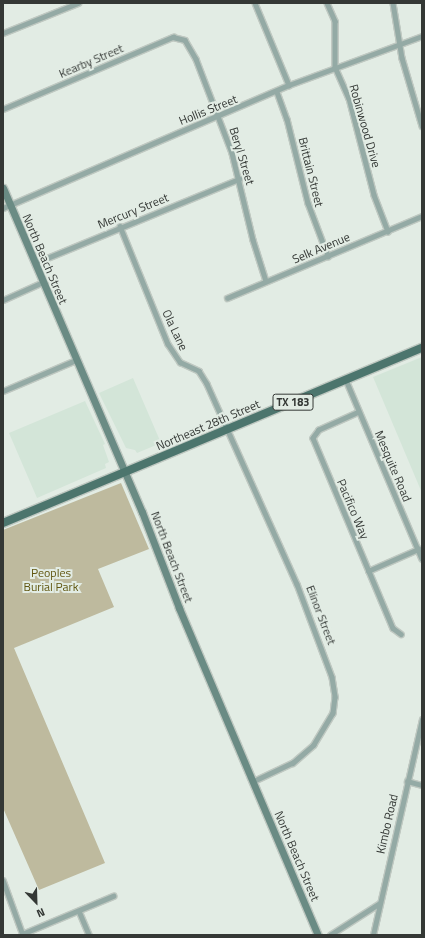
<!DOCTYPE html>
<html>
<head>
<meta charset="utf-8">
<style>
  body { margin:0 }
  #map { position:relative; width:425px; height:938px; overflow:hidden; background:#e2ece4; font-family:"Titillium Web",sans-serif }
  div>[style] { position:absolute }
  .built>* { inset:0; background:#d3e5d8 }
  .green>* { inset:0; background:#beba9e }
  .roads { filter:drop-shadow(1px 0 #bfc8c1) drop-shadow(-1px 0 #bfc8c1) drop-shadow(0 1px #bfc8c1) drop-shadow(0 -1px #bfc8c1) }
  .minor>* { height:4.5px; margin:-2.25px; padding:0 2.25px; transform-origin:2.25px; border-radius:2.25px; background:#94aaa5 }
  .secondary>* { height:7px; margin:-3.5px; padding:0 3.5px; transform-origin:3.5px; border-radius:3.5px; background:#6a8b84 }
  .primary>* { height:8px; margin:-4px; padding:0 4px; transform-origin:4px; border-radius:4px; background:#4c756d }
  span { translate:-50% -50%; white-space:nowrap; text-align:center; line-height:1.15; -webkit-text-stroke:4px #e2ece4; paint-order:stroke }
  .shield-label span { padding:1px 3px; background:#e2ece4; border:1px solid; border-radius:3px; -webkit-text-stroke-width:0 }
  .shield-label { font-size:11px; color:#343835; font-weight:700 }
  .street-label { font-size:12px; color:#343835 }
  .park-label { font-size:12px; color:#615711 }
  .frame { position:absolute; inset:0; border:4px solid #343835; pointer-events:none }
  .north { position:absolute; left:16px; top:882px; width:40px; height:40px; -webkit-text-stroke:3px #e2ece4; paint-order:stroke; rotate:157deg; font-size:11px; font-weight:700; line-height:16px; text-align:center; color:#343835 }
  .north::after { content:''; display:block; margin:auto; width:14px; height:18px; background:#343835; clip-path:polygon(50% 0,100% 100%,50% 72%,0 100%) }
</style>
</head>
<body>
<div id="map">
  <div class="built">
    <i style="clip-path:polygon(422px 357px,422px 493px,373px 377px)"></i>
    <i style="clip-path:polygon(133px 378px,161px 443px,137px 453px,135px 450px,126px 448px,99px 393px)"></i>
    <i style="clip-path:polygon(85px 401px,105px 444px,103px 445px,109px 462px,105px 464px,106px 468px,37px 498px,9px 433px)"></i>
  </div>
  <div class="green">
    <i style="clip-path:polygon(121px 483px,149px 549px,98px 569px,114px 607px,14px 648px,105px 863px,39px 890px,3px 808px,3px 530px)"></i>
  </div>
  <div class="roads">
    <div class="minor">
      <i style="left:255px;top:3px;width:89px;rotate:67.5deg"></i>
      <i style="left:327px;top:3px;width:20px;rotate:66deg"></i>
      <i style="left:335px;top:21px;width:46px;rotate:90deg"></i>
      <i style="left:335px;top:67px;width:34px;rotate:66deg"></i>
      <i style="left:349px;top:98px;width:100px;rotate:75.5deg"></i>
      <i style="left:374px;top:195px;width:39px;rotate:69deg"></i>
      <i style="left:393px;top:3px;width:56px;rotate:80.7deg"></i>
      <i style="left:402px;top:58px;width:71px;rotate:73.6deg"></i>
      <i style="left:3px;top:33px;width:81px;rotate:-21.8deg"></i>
      <i style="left:277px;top:92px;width:29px;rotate:70deg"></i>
      <i style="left:287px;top:119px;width:87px;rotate:76deg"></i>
      <i style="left:308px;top:203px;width:57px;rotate:69.3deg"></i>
      <i style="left:3px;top:109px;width:185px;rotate:-23deg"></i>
      <i style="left:173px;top:37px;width:12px;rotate:14deg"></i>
      <i style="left:185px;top:40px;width:22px;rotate:60deg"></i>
      <i style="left:196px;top:59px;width:101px;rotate:69deg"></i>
      <i style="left:232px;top:153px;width:89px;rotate:76.4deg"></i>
      <i style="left:253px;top:240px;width:43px;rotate:72.4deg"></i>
      <i style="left:3px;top:208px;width:311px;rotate:-23.3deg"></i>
      <i style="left:289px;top:85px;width:142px;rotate:-20.2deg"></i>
      <i style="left:120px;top:226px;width:127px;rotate:67.9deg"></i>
      <i style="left:168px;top:344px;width:22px;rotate:56deg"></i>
      <i style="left:180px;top:362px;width:21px;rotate:25deg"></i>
      <i style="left:199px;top:371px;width:15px;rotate:58deg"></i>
      <i style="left:207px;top:384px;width:219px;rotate:65.8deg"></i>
      <i style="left:297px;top:584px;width:99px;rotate:69.4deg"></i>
      <i style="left:332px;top:677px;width:20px;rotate:81deg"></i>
      <i style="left:335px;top:697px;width:16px;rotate:97deg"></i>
      <i style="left:333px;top:713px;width:37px;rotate:121deg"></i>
      <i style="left:314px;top:745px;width:28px;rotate:139deg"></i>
      <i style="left:293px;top:763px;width:44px;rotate:154.6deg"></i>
      <i style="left:35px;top:263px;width:221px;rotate:-22.4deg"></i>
      <i style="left:227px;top:298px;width:212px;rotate:-22.8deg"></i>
      <i style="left:3px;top:300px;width:44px;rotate:-24.2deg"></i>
      <i style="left:346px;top:380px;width:194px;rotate:67deg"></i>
      <i style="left:3px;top:391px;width:79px;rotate:-23deg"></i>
      <i style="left:359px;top:412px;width:44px;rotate:155.8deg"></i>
      <i style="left:319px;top:430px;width:10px;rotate:127deg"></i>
      <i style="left:313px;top:438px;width:206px;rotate:67.2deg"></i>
      <i style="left:393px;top:628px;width:10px;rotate:37deg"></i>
      <i style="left:368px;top:571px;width:55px;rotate:-23.7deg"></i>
      <i style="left:407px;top:781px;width:16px;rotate:15deg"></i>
      <i style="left:3px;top:880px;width:59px;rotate:70deg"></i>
      <i style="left:79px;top:911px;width:26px;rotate:67deg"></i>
      <i style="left:22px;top:934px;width:99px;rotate:-22.7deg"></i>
      <i style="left:330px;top:935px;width:59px;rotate:-32.6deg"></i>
      <i style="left:373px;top:935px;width:221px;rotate:-77.2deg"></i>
    </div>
    <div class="secondary">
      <i style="left:3px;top:188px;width:353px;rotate:66.8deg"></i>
      <i style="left:142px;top:512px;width:103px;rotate:68.9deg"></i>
      <i style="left:179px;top:608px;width:355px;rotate:67deg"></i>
    </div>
    <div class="primary">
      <i style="left:3px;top:523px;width:454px;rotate:-22.7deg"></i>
    </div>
  </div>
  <div class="shield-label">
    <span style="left:293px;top:402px">TX 183</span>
  </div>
  <div class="street-label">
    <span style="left:91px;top:61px;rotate:-23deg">Kearby Street</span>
    <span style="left:208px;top:110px;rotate:-22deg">Hollis Street</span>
    <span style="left:365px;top:126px;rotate:74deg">Robinwood Drive</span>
    <span style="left:242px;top:156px;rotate:73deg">Beryl Street</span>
    <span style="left:311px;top:172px;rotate:76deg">Brittain Street</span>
    <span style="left:133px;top:211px;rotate:-22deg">Mercury Street</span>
    <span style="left:321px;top:248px;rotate:-23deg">Selk Avenue</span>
    <span style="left:45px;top:259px;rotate:67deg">North Beach Street</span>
    <span style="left:175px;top:330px;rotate:65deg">Ola Lane</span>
    <span style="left:208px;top:425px;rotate:-23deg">Northeast 28th Street</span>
    <span style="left:393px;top:466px;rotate:67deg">Mesquite Road</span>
    <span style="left:353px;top:509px;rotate:67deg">Pacifico Way</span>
    <span style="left:172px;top:557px;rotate:69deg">North Beach Street</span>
    <span style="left:321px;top:615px;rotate:69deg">Elinor Street</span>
    <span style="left:387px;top:824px;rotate:-77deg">Kimbo Road</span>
    <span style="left:297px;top:856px;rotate:67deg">North Beach Street</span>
  </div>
  <div class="park-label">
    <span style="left:51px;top:580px">Peoples<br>Burial Park</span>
  </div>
  <div class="frame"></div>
  <div class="north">N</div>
</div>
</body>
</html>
